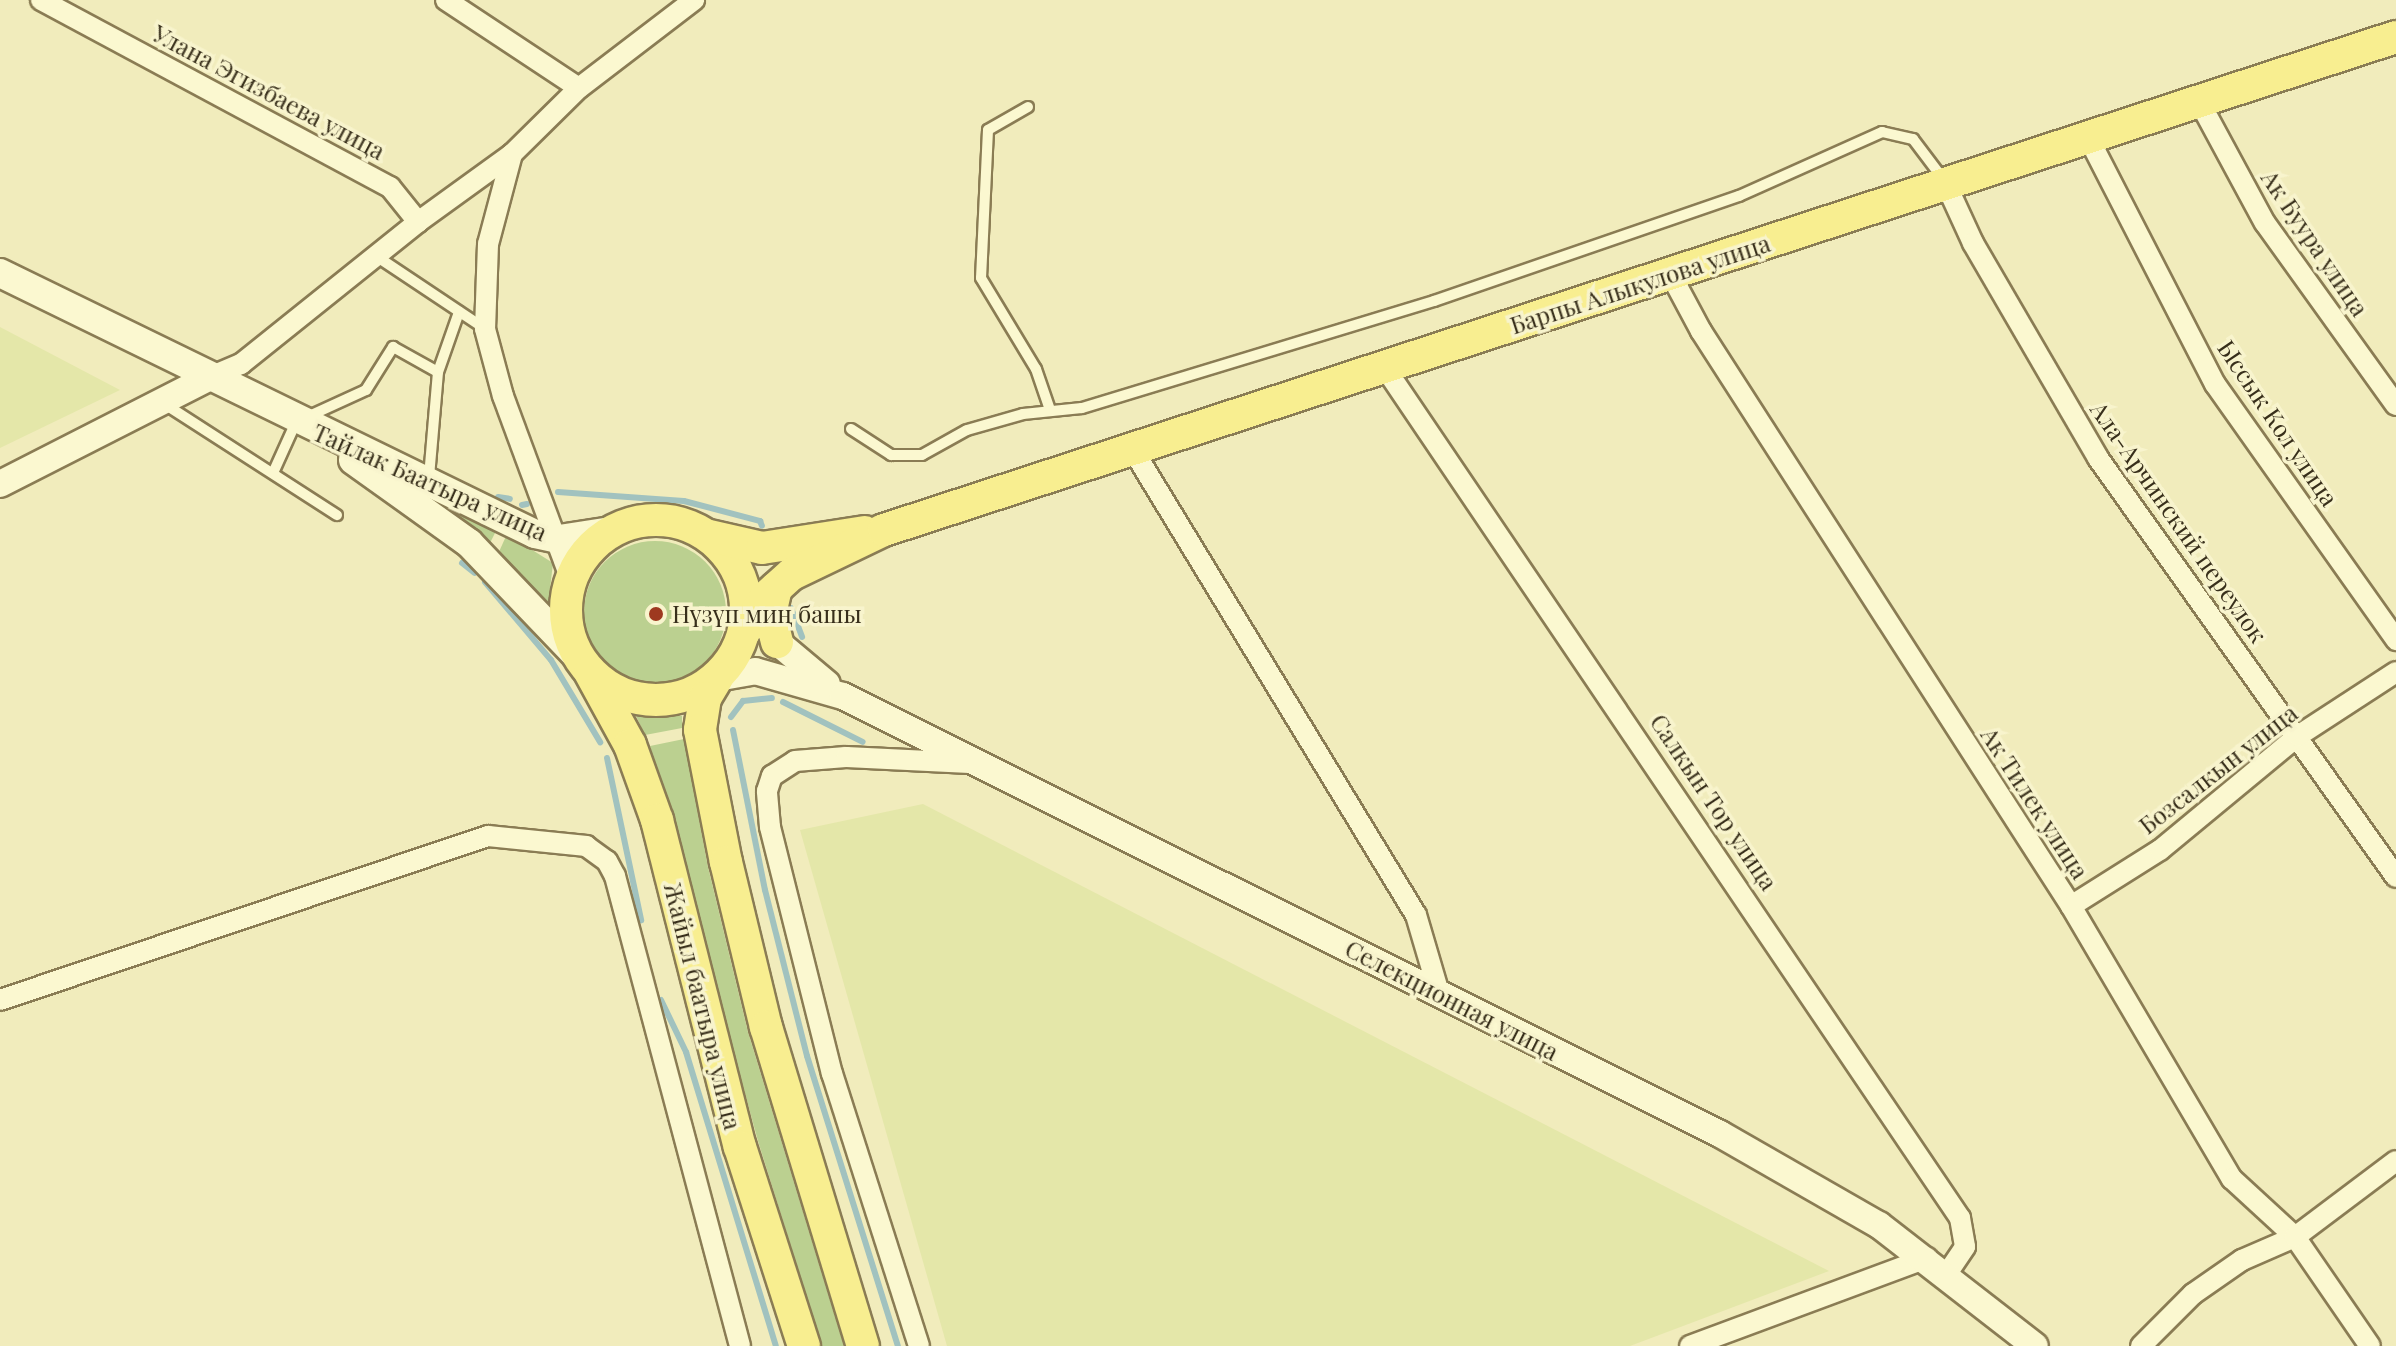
<!DOCTYPE html>
<html>
<head>
<meta charset="utf-8">
<style>
  body { margin:0 }
  #map { position:relative; width:2396px; height:1346px; overflow:hidden; background:#f1ecbc; font-family:"Playfair Display",serif }
  div>[style] { position:absolute }
  .farmland>* { inset:0; background:#e4e7a9 }
  .green>* { inset:0; background:#bbd090 }
  .round { border-radius:50% }
  .stream>* { height:6px; margin:-3px; padding:0 3px; transform-origin:3px; border-radius:3px; background:#a1c2bf }
  .roads { filter:drop-shadow(2px 0 #8a7c54) drop-shadow(-2px 0 #8a7c54) drop-shadow(0 2px #8a7c54) drop-shadow(0 -2px #8a7c54) }
  .service>* { height:10px; margin:-5px; padding:0 5px; transform-origin:5px; border-radius:5px; background:#fbf8d0 }
  .minor>* { height:20px; margin:-10px; padding:0 10px; transform-origin:10px; border-radius:10px; background:#fbf8d0 }
  .tertiary>* { height:26px; margin:-13px; padding:0 13px; transform-origin:13px; border-radius:13px; background:#fbf8d0 }
  .secondary>* { height:28px; margin:-14px; padding:0 14px; transform-origin:14px; border-radius:14px; background:#fbf8d0 }
  .primary>* { height:32px; margin:-16px; padding:0 16px; transform-origin:16px; border-radius:16px; background:#f8ee90 }
  .primary>.ring { margin:-16px; padding:0; box-sizing:content-box; background:none; border:32px solid #f8ee90; border-radius:50% }
  .dots>* { width:22px; height:22px; translate:-50% -50%; box-sizing:border-box; border:4px solid #f8f4cd; border-radius:50% }
  span { translate:-50% -50%; white-space:nowrap; text-align:center; line-height:1.15; -webkit-text-stroke:7px #f8f4cd; paint-order:stroke }
  .street-label { font-size:24px; color:#382f1b }
  .poi-label { font-size:24px; color:#382f1b }
  .left { translate:0 -50%; text-align:left }
</style>
</head>
<body>
<div id="map">
  <div class="farmland">
    <i style="clip-path:polygon(0 327px,120px 390px,0 448px)"></i>
    <i style="clip-path:polygon(923px 804px,1829px 1271px,1630px 1346px,947px 1346px,800px 830px)"></i>
  </div>
  <div class="green">
    <i style="clip-path:polygon(419px 491px,497px 529px,489px 545px)"></i>
    <i style="clip-path:polygon(507px 534px,553px 563px,548px 606px,498px 554px)"></i>
    <i class="round" style="left:584px;top:541px;width:142px;height:142px"></i>
    <i style="clip-path:polygon(636px 716px,682px 716px,682px 728px,645px 735px)"></i>
    <i style="clip-path:polygon(684px 739px,708px 867px,748px 1032px,844px 1346px,822px 1346px,758px 1141px,650px 746px)"></i>
  </div>
  <div class="stream">
    <i style="left:558px;top:492px;width:126px;rotate:4.1deg"></i>
    <i style="left:684px;top:501px;width:79px;rotate:14.7deg"></i>
    <i style="left:760px;top:521px;width:5px;rotate:68deg"></i>
    <i style="left:498px;top:497px;width:12px;rotate:9deg"></i>
    <i style="left:522px;top:505px;width:5px;rotate:-11deg"></i>
    <i style="left:462px;top:563px;width:16px;rotate:38deg"></i>
    <i style="left:485px;top:582px;width:102px;rotate:49.8deg"></i>
    <i style="left:551px;top:660px;width:96px;rotate:59.1deg"></i>
    <i style="left:791px;top:608px;width:31px;rotate:69deg"></i>
    <i style="left:783px;top:702px;width:89px;rotate:26.6deg"></i>
    <i style="left:731px;top:717px;width:20px;rotate:-53deg"></i>
    <i style="left:743px;top:701px;width:29px;rotate:-6deg"></i>
    <i style="left:733px;top:730px;width:163px;rotate:78.7deg"></i>
    <i style="left:765px;top:890px;width:171px;rotate:75.8deg"></i>
    <i style="left:807px;top:1056px;width:304px;rotate:72.6deg"></i>
    <i style="left:607px;top:758px;width:166px;rotate:78.1deg"></i>
    <i style="left:661px;top:1000px;width:58px;rotate:64.3deg"></i>
    <i style="left:686px;top:1052px;width:307px;rotate:73deg"></i>
  </div>
  <div class="roads">
    <div class="service">
      <i style="left:1028px;top:107px;width:46px;rotate:150.1deg"></i>
      <i style="left:988px;top:130px;width:148px;rotate:92.7deg"></i>
      <i style="left:981px;top:278px;width:106px;rotate:58.9deg"></i>
      <i style="left:1036px;top:369px;width:43px;rotate:71.1deg"></i>
      <i style="left:376px;top:256px;width:130px;rotate:33.7deg"></i>
      <i style="left:438px;top:372px;width:64px;rotate:-70.7deg"></i>
      <i style="left:163px;top:403px;width:207px;rotate:32.8deg"></i>
      <i style="left:851px;top:429px;width:48px;rotate:33deg"></i>
      <i style="left:891px;top:455px;width:31px"></i>
      <i style="left:922px;top:455px;width:51px;rotate:-29.1deg"></i>
      <i style="left:967px;top:430px;width:58px;rotate:-15.9deg"></i>
      <i style="left:1023px;top:414px;width:59px;rotate:-5.8deg"></i>
      <i style="left:1082px;top:408px;width:368px;rotate:-16.9deg"></i>
      <i style="left:1434px;top:301px;width:323px;rotate:-19deg"></i>
      <i style="left:1739px;top:196px;width:157px;rotate:-24.1deg"></i>
      <i style="left:1882px;top:132px;width:32px;rotate:13deg"></i>
      <i style="left:1913px;top:139px;width:51px;rotate:52.9deg"></i>
      <i style="left:273px;top:473px;width:56px;rotate:-65.7deg"></i>
      <i style="left:296px;top:422px;width:77px;rotate:-24.6deg"></i>
      <i style="left:366px;top:390px;width:51px;rotate:-57.9deg"></i>
      <i style="left:393px;top:347px;width:51px;rotate:29.1deg"></i>
      <i style="left:438px;top:372px;width:105px;rotate:94.9deg"></i>
    </div>
    <div class="minor">
      <i style="left:41px;top:0;width:396px;rotate:28.2deg"></i>
      <i style="left:390px;top:187px;width:45px;rotate:51.3deg"></i>
      <i style="left:446px;top:0;width:159px;rotate:33.5deg"></i>
      <i style="left:2200px;top:103px;width:136px;rotate:61.6deg"></i>
      <i style="left:2265px;top:223px;width:224px;rotate:54.3deg"></i>
      <i style="left:2089px;top:139px;width:276px;rotate:62.8deg"></i>
      <i style="left:2215px;top:384px;width:314px;rotate:54.7deg"></i>
      <i style="left:512px;top:154px;width:93px;rotate:104.9deg"></i>
      <i style="left:488px;top:244px;width:85px;rotate:92deg"></i>
      <i style="left:485px;top:329px;width:69px;rotate:75deg"></i>
      <i style="left:503px;top:396px;width:196px;rotate:69.7deg"></i>
      <i style="left:1945px;top:182px;width:67px;rotate:65.3deg"></i>
      <i style="left:1973px;top:243px;width:249px;rotate:59.8deg"></i>
      <i style="left:2098px;top:458px;width:514px;rotate:54.58deg"></i>
      <i style="left:1671px;top:275px;width:64px;rotate:61.8deg"></i>
      <i style="left:1701px;top:331px;width:684px;rotate:57.24deg"></i>
      <i style="left:2071px;top:906px;width:317px;rotate:59.5deg"></i>
      <i style="left:2232px;top:1179px;width:86px;rotate:42.6deg"></i>
      <i style="left:2295px;top:1237px;width:132px;rotate:55.5deg"></i>
      <i style="left:1385px;top:368px;width:1026px;rotate:55.92deg"></i>
      <i style="left:1960px;top:1218px;width:29px;rotate:80deg"></i>
      <i style="left:1965px;top:1247px;width:32px;rotate:124deg"></i>
      <i style="left:210px;top:377px;width:34px;rotate:-23deg"></i>
      <i style="left:241px;top:364px;width:227px;rotate:-38.7deg"></i>
      <i style="left:418px;top:222px;width:116px;rotate:-35.9deg"></i>
      <i style="left:512px;top:154px;width:94px;rotate:-44.6deg"></i>
      <i style="left:579px;top:88px;width:145px;rotate:-37.4deg"></i>
      <i style="left:1133px;top:450px;width:544px;rotate:58.68deg"></i>
      <i style="left:1416px;top:915px;width:81px;rotate:73.6deg"></i>
      <i style="left:2071px;top:906px;width:105px;rotate:-32.2deg"></i>
      <i style="left:2160px;top:850px;width:179px;rotate:-39.6deg"></i>
      <i style="left:2298px;top:736px;width:117px;rotate:-33.1deg"></i>
      <i style="left:0;top:1000px;width:515px;rotate:-18.58deg"></i>
      <i style="left:488px;top:836px;width:99px;rotate:5.8deg"></i>
      <i style="left:586px;top:846px;width:26px;rotate:36deg"></i>
      <i style="left:607px;top:861px;width:17px;rotate:62deg"></i>
      <i style="left:615px;top:876px;width:486px;rotate:75.1deg"></i>
      <i style="left:919px;top:1346px;width:286px;rotate:-107.7deg"></i>
      <i style="left:832px;top:1074px;width:255px;rotate:-104.1deg"></i>
      <i style="left:770px;top:827px;width:36px;rotate:-95deg"></i>
      <i style="left:767px;top:791px;width:16px;rotate:-72deg"></i>
      <i style="left:772px;top:776px;width:27px;rotate:-33deg"></i>
      <i style="left:795px;top:761px;width:51px;rotate:-4.5deg"></i>
      <i style="left:846px;top:757px;width:124px;rotate:2.8deg"></i>
      <i style="left:1690px;top:1346px;width:253px;rotate:-20.4deg"></i>
      <i style="left:2141px;top:1346px;width:74px;rotate:-45deg"></i>
      <i style="left:2193px;top:1294px;width:60px;rotate:-34.8deg"></i>
      <i style="left:2242px;top:1260px;width:58px;rotate:-23.5deg"></i>
      <i style="left:2295px;top:1237px;width:126px;rotate:-37deg"></i>
    </div>
    <div class="tertiary">
      <i style="left:0;top:484px;width:236px;rotate:-27deg"></i>
      <i style="left:743px;top:585px;width:66px;rotate:59.2deg"></i>
      <i style="left:777px;top:642px;width:65px;rotate:40deg"></i>
      <i style="left:717px;top:678px;width:39px;rotate:-10deg"></i>
      <i style="left:755px;top:671px;width:91px;rotate:15.9deg"></i>
      <i style="left:843px;top:696px;width:980px;rotate:26.54deg"></i>
      <i style="left:1720px;top:1134px;width:183px;rotate:29.8deg"></i>
      <i style="left:1879px;top:1225px;width:197px;rotate:37.8deg"></i>
    </div>
    <div class="secondary">
      <i style="left:0;top:273px;width:595px;rotate:26.01deg"></i>
      <i style="left:535px;top:534px;width:25px;rotate:12deg"></i>
      <i style="left:559px;top:539px;width:54px;rotate:-8.6deg"></i>
      <i style="left:353px;top:460px;width:143px;rotate:35.6deg"></i>
      <i style="left:469px;top:543px;width:161px;rotate:46.3deg"></i>
    </div>
    <div class="primary">
      <i class="ring" style="left:566px;top:520px;width:148px;height:148px"></i>
      <i style="left:710px;top:536px;width:53px;rotate:13deg"></i>
      <i style="left:762px;top:548px;width:104px;rotate:-8.8deg"></i>
      <i style="left:776px;top:588px;width:27px;rotate:103deg"></i>
      <i style="left:770px;top:614px;width:29px;rotate:76deg"></i>
      <i style="left:744px;top:632px;width:40px;rotate:-58deg"></i>
      <i style="left:765px;top:598px;width:36px;rotate:-42deg"></i>
      <i style="left:792px;top:574px;width:102px;rotate:-25.6deg"></i>
      <i style="left:884px;top:530px;width:1590px;rotate:-18.06deg"></i>
      <i style="left:590px;top:672px;width:83px;rotate:61.3deg"></i>
      <i style="left:630px;top:745px;width:80px;rotate:70.2deg"></i>
      <i style="left:657px;top:820px;width:337px;rotate:75.8deg"></i>
      <i style="left:740px;top:1147px;width:209px;rotate:72.2deg"></i>
      <i style="left:717px;top:678px;width:23px;rotate:121deg"></i>
      <i style="left:705px;top:698px;width:32px;rotate:99deg"></i>
      <i style="left:700px;top:730px;width:135px;rotate:78.9deg"></i>
      <i style="left:726px;top:862px;width:170px;rotate:76.4deg"></i>
      <i style="left:766px;top:1027px;width:333px;rotate:73.1deg"></i>
    </div>
  </div>
  <div class="dots">
    <i style="left:656px;top:614px;background:#9e3920"></i>
  </div>
  <div class="street-label">
    <span style="left:269px;top:92px;rotate:28deg">Улана Эгизбаева улица</span>
    <span style="left:2315px;top:243px;rotate:56deg">Ак Буура улица</span>
    <span style="left:1640px;top:284px;rotate:-18deg">Барпы Алыкулова улица</span>
    <span style="left:2278px;top:423px;rotate:56deg">Ыссык Кол улица</span>
    <span style="left:430px;top:482px;rotate:24deg">Тайлак Баатыра улица</span>
    <span style="left:2179px;top:522px;rotate:55deg">Ала-Арчинский переулок</span>
    <span style="left:2218px;top:769px;rotate:-38deg">Бозсалкын улица</span>
    <span style="left:1714px;top:802px;rotate:56deg">Салкын Тор улица</span>
    <span style="left:2035px;top:803px;rotate:57deg">Ак Тилек улица</span>
    <span style="left:1452px;top:1000px;rotate:27deg">Селекционная улица</span>
    <span style="left:703px;top:1006px;rotate:76deg">Жайыл баатыра улица</span>
  </div>
  <div class="poi-label">
    <span class="left" style="left:672px;top:614px">Нүзүп миң башы</span>
  </div>
</div>
</body>
</html>
